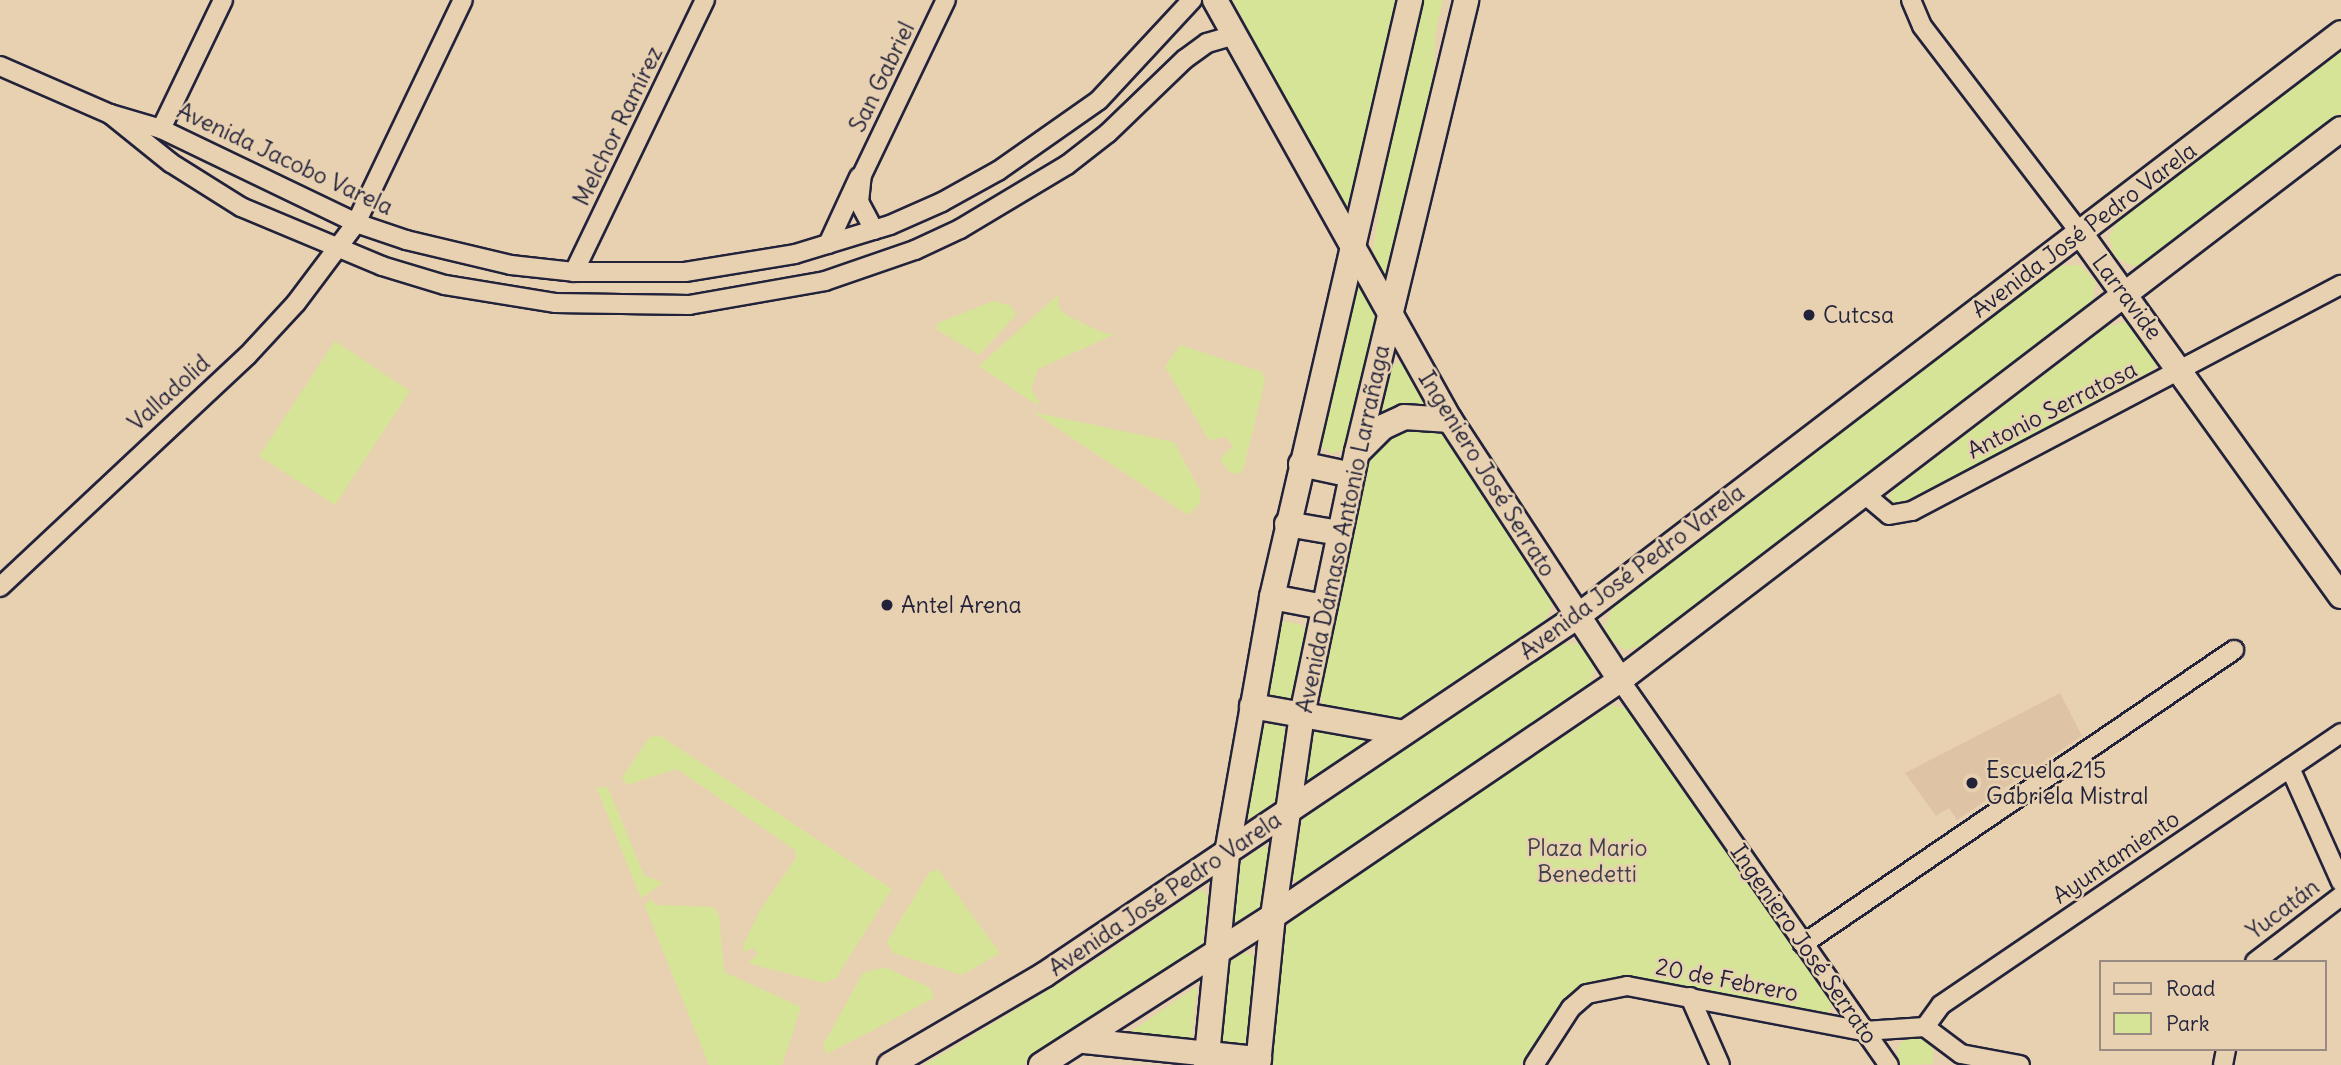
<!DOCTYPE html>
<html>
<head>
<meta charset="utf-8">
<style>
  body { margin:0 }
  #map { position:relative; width:2341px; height:1065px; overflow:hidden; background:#e8d1b1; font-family:Delius,sans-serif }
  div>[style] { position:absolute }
  .built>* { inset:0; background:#dec3a5 }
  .green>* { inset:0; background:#d6e497 }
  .roads { filter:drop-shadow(2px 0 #22223b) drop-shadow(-2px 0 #22223b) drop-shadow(0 2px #22223b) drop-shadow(0 -2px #22223b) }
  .street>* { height:18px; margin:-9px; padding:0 9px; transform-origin:9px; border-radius:9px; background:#e8d1b1 }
  .secondary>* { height:24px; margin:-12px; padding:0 12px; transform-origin:12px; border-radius:12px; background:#e8d1b1 }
  .dots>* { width:19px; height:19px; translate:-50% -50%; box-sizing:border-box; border:4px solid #e8d1b1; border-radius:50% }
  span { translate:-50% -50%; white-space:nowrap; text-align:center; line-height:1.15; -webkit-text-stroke:5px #e8d1b1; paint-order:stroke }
  .street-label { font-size:23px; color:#22223b }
  .poi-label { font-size:23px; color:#22223b }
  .left { translate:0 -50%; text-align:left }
  .park-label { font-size:23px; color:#3d3f49 }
  .legend { position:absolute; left:2099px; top:960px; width:228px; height:91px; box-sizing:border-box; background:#e8d1b1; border:2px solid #998b82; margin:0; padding:9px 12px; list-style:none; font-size:21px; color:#22223b }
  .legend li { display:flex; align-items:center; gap:14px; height:35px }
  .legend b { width:35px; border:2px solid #998b82 }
</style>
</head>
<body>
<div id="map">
  <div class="built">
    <i style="clip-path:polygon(2060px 693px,2082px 736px,1957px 820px,1949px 808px,1936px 816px,1905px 773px)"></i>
  </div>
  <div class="green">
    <i style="clip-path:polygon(1233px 0,1398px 0,1347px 210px,1341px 207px)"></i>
    <i style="clip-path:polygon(1423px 0,1443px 0,1436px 29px,1433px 89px,1384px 277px,1373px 252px,1389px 140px)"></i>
    <i style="clip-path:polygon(2341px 51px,2341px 113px,2149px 261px,2133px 266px,2115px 257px,2109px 237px,2117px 222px)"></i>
    <i style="clip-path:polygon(2080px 265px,2096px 282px,2092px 302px,1647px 645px,1625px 650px,1608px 638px,1605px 625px,1613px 606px,2059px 266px)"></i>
    <i style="clip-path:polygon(1357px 281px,1378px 314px,1347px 448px,1331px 454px,1318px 442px)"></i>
    <i style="clip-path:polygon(1058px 295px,1059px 309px,1068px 316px,1103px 333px,1115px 334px,1038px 369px,1031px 389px,1040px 404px,1034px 403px,979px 366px)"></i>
    <i style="clip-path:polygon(993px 301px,1011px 306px,1016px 315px,979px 355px,936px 329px,938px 323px)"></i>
    <i style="clip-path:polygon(2124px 322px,2133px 325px,2157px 361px,2153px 370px,1900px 506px,1890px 506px,1890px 493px,2107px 327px)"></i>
    <i style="clip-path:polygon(335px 341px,410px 391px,335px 505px,259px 456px)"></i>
    <i style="clip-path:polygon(1180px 345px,1262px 372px,1265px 381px,1243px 470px,1237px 474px,1230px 473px,1220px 459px,1233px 446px,1226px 437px,1209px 440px,1165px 367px)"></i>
    <i style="clip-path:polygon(1398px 362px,1405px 364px,1431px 408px,1381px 416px,1392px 367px)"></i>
    <i style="clip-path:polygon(1033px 412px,1174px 442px,1201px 492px,1199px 504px,1188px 515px)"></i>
    <i style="clip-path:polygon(1407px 428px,1442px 431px,1453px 443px,1550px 594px,1552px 606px,1545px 620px,1399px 719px,1333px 712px,1323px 706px,1320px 689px,1368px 465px,1384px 439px)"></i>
    <i style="clip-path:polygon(1284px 621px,1302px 625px,1306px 633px,1294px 702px,1266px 702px,1274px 632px)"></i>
    <i style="clip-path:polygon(1580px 643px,1595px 665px,1590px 684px,1302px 881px,1292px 880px,1302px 820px,1561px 644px)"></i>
    <i style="clip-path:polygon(1611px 705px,1632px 710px,1832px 1004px,1829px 1015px,1609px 978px,1593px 981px,1570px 996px,1520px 1065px,1270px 1065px,1284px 931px,1296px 915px)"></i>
    <i style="clip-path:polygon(1270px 723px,1282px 725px,1288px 738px,1277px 800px,1251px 818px,1246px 814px,1260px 728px)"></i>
    <i style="clip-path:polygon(1315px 731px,1364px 738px,1366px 742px,1306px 782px)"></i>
    <i style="clip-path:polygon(659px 735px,892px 889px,836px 978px,824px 983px,748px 963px,758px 954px,753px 948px,743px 952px,744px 944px,759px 912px,796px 858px,795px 850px,677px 769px,627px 785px,622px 778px,649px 738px)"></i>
    <i style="clip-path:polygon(596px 787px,608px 788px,644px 875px,663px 883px,641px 898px)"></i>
    <i style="clip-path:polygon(1264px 846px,1271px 851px,1262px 906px,1232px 924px,1239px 863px)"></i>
    <i style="clip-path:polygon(938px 869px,1000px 953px,962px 975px,893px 953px,887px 942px,929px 873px)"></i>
    <i style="clip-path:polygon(1197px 891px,1204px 891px,1208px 897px,1202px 949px,1121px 1003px,1023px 1065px,924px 1065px,1077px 973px)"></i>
    <i style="clip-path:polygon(652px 900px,656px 905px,713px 907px,719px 915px,724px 972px,801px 1007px,782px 1065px,709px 1065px,644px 904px)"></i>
    <i style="clip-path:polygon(1246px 952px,1258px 959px,1248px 1041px,1240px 1048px,1224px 1045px,1219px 1037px,1228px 964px)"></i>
    <i style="clip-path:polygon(884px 967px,929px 987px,934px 998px,827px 1054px,823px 1045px,863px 973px)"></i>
    <i style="clip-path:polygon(1197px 987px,1191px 1042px,1126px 1035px,1194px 988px)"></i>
    <i style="clip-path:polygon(1918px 1036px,1933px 1046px,1933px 1064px,1900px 1065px,1897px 1050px,1901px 1042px)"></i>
  </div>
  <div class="roads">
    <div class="street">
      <i style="left:1911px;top:0;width:28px;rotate:67deg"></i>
      <i style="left:1922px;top:26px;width:260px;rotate:52.6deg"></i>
      <i style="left:0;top:66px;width:120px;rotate:23.6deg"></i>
      <i style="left:110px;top:114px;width:53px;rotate:16.4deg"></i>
      <i style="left:161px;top:129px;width:216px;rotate:25.7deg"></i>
      <i style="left:356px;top:223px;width:53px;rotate:18.8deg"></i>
      <i style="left:406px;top:240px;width:108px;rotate:13.4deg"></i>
      <i style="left:511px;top:265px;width:63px;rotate:6.3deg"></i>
      <i style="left:574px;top:272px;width:111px"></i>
      <i style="left:685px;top:272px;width:111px;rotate:-9.3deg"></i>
      <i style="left:795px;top:254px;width:99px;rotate:-17deg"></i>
      <i style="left:890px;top:225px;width:57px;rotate:-23.9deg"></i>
      <i style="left:942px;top:202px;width:64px;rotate:-29deg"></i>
      <i style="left:998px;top:171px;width:123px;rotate:-35.1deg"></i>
      <i style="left:1099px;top:100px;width:137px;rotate:-47.1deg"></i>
      <i style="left:110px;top:114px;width:78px;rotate:38.8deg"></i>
      <i style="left:171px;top:163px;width:83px;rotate:32.2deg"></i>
      <i style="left:241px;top:207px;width:153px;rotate:22.7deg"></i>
      <i style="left:382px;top:266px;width:66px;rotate:16.8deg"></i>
      <i style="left:445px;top:285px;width:111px;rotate:9.3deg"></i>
      <i style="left:555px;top:303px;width:134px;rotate:0.9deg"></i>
      <i style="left:689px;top:305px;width:138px;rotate:-10deg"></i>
      <i style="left:825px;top:281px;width:95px;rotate:-19deg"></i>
      <i style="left:915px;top:250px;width:50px;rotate:-25deg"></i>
      <i style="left:960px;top:229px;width:125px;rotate:-30.9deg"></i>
      <i style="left:1067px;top:165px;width:52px;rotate:-38deg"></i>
      <i style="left:1108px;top:133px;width:107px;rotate:-43.9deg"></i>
      <i style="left:1185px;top:59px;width:27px;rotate:-36deg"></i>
      <i style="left:1207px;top:43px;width:29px;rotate:-16deg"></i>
      <i style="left:161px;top:129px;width:143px;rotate:-64.3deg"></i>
      <i style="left:874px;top:230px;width:32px;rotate:-118deg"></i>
      <i style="left:859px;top:202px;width:27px;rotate:-84deg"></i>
      <i style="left:862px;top:175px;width:194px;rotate:-64.4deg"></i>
      <i style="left:828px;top:244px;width:74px;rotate:-65.2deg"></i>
      <i style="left:574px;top:272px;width:302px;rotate:-64.3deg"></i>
      <i style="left:1862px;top:492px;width:35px;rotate:40deg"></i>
      <i style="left:1889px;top:515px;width:23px;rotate:-10deg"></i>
      <i style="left:1912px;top:511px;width:485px;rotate:-27.8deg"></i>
      <i style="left:0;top:587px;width:338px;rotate:-43.1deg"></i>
      <i style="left:247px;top:356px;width:72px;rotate:-47.2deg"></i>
      <i style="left:296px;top:303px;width:100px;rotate:-53.1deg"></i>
      <i style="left:356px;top:223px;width:247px;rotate:-64.4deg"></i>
      <i style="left:1620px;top:680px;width:470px;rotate:55.1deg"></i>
      <i style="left:2290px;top:768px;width:125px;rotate:65.9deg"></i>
      <i style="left:1803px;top:944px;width:522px;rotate:-34.3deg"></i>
      <i style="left:2255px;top:962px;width:108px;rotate:-37.5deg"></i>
      <i style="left:1690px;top:997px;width:74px;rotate:66.2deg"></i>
      <i style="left:1925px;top:1027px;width:27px;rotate:-54deg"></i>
      <i style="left:1941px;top:1005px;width:484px;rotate:-34.2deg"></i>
      <i style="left:1534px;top:1065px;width:68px;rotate:-57deg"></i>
      <i style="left:1571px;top:1008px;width:21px;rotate:-41deg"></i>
      <i style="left:1587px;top:994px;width:41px;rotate:-11.3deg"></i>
      <i style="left:1627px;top:986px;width:241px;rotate:10.8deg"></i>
      <i style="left:1864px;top:1031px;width:61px;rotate:-3.8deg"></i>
      <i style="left:1925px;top:1027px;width:45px;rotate:36.9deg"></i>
      <i style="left:1961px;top:1054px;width:60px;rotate:10.6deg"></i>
      <i style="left:2223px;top:1065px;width:16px;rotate:-79deg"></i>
    </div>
    <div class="secondary">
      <i style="left:1215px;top:0;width:481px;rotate:60.8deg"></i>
      <i style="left:1450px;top:420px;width:311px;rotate:56.8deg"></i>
      <i style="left:2080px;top:233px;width:447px;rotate:54.3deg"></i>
      <i style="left:1358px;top:452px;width:35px;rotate:-45deg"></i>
      <i style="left:1383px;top:427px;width:23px;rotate:-25deg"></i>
      <i style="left:1404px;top:417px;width:46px;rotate:3.7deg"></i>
      <i style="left:1301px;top:464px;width:52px;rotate:12.2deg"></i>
      <i style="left:1287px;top:524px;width:53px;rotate:9.8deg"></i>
      <i style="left:1272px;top:597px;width:53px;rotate:10.9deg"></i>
      <i style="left:1252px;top:706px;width:153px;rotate:10.1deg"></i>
      <i style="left:1084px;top:1041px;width:176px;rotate:5.9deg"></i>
      <i style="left:890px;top:1065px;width:178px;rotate:-30.3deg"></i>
      <i style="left:1044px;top:975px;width:643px;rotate:-33.91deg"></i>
      <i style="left:1578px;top:616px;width:960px;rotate:-37.38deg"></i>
      <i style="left:1041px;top:1065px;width:276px;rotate:-32.7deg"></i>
      <i style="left:1273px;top:916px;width:420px;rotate:-34.2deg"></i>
      <i style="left:1620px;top:680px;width:907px;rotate:-37.39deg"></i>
      <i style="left:1206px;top:1065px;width:213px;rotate:-84.3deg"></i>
      <i style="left:1227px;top:853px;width:260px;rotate:-80deg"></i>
      <i style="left:1272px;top:597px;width:613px;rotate:-76.98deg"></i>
      <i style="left:1258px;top:1065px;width:150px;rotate:-84.3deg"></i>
      <i style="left:1273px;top:916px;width:203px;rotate:-81.8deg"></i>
      <i style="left:1302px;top:715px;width:269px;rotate:-78.2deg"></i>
      <i style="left:1357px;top:452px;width:465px;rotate:-76.4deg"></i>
    </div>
  </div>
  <div class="dots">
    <i style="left:1809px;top:315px;background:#22223b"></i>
    <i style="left:887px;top:605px;background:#22223b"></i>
    <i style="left:1972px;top:783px;background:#22223b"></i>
  </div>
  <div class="street-label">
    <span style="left:882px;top:77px;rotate:-64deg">San Gabriel</span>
    <span style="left:618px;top:126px;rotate:-64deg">Melchor Ramírez</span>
    <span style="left:285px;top:159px;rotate:25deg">Avenida Jacobo Varela</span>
    <span style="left:2084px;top:230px;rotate:-37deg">Avenida José Pedro Varela</span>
    <span style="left:2127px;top:297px;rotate:53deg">Larravide</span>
    <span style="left:169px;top:393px;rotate:-42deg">Valladolid</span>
    <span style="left:2052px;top:410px;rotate:-27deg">Antonio Serratosa</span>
    <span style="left:1487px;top:474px;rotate:58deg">Ingeniero José Serrato</span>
    <span style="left:1343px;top:529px;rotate:-78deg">Avenida Dámaso Antonio Larrañaga</span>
    <span style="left:1632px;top:572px;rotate:-37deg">Avenida José Pedro Varela</span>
    <span style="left:2116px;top:857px;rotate:-34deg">Ayuntamiento</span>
    <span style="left:1165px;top:894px;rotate:-34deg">Avenida José Pedro Varela</span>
    <span style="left:2283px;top:909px;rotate:-37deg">Yucatán</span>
    <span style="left:1804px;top:944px;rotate:55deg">Ingeniero José Serrato</span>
    <span style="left:1727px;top:980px;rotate:11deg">20 de Febrero</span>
  </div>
  <div class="poi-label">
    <span class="left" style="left:1823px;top:315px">Cutcsa</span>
    <span class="left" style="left:901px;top:605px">Antel Arena</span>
    <span class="left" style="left:1986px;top:783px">Escuela 215<br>Gabriela Mistral</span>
  </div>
  <div class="park-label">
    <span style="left:1587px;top:861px">Plaza Mario<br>Benedetti</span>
  </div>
  <ul class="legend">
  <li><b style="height:9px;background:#e8d1b1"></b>Road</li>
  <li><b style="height:19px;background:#d6e497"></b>Park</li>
  </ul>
</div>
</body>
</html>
